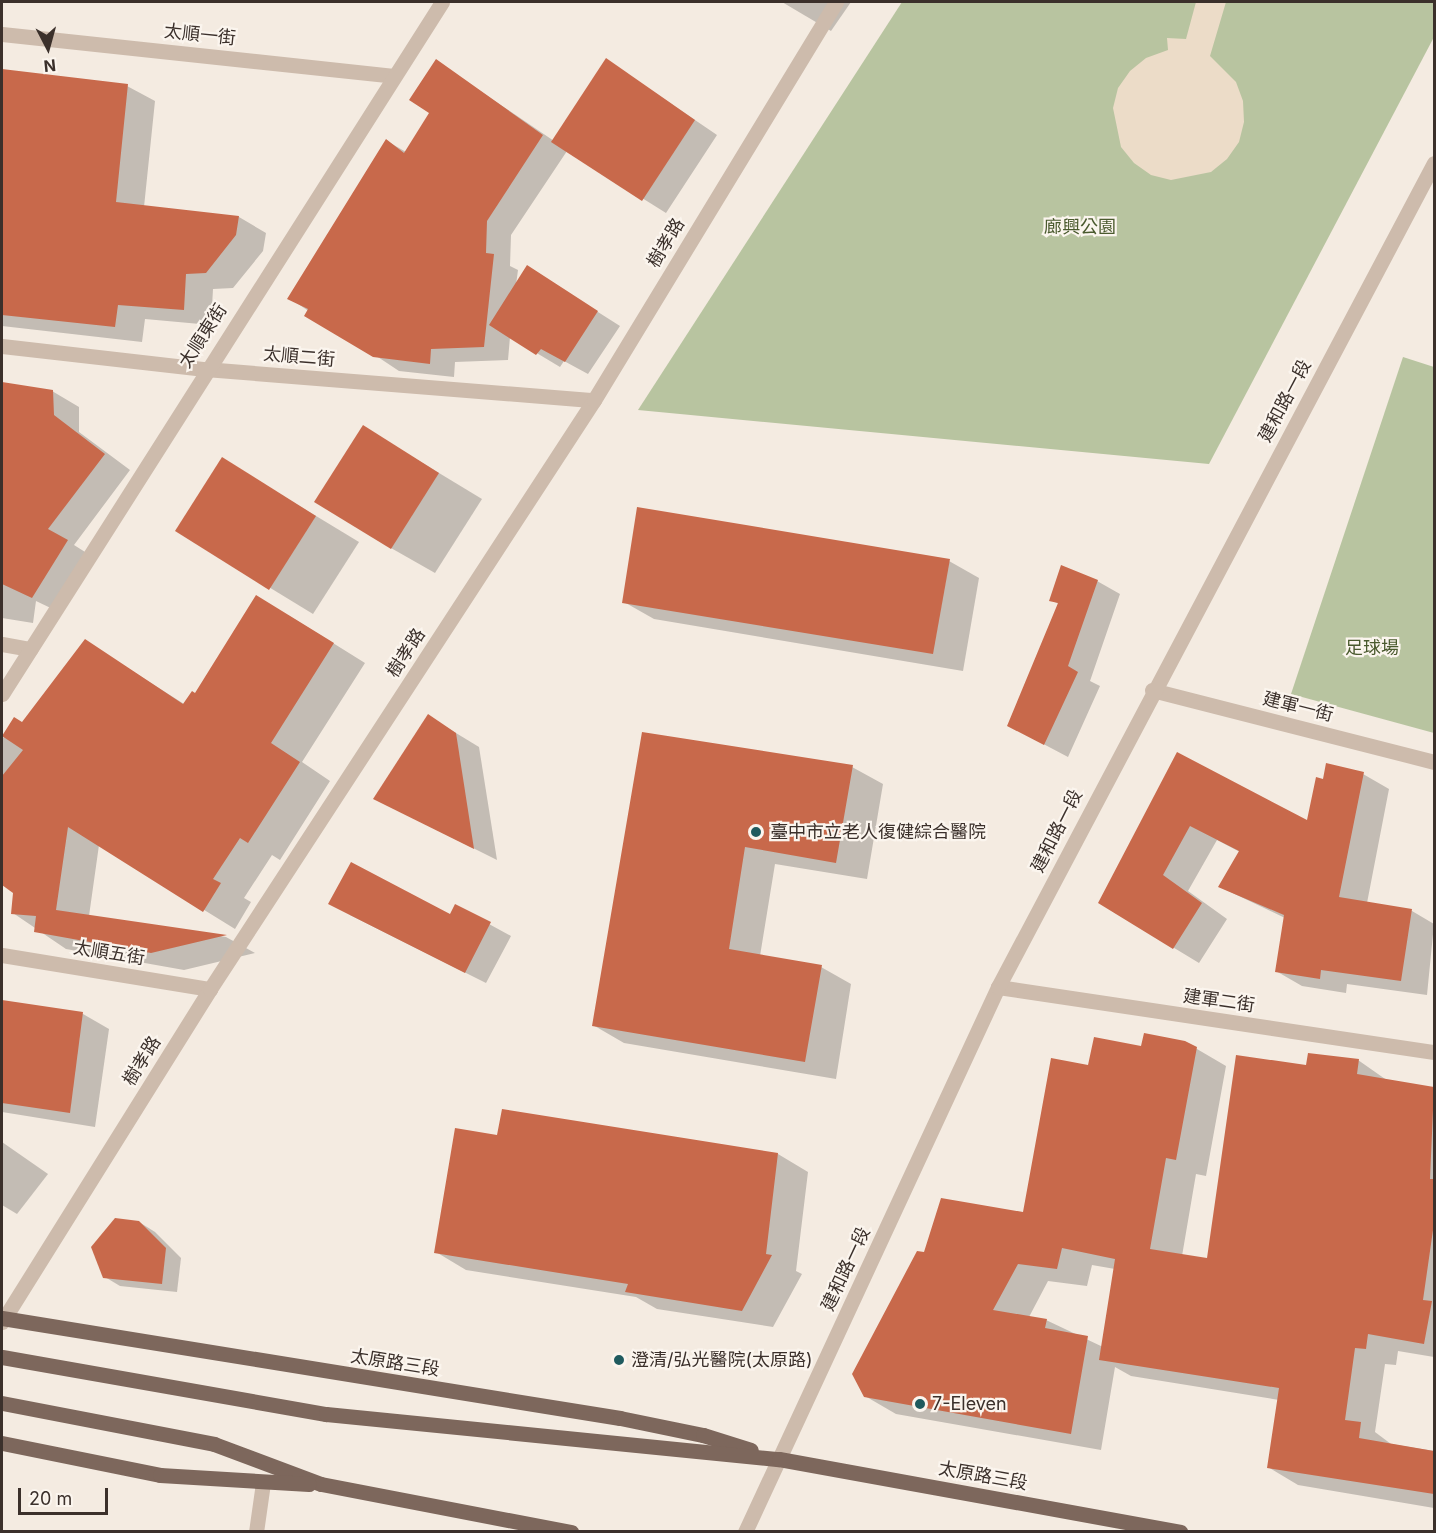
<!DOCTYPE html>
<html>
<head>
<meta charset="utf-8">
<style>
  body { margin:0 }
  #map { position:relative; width:1436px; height:1533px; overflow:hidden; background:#f4ebe1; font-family:Inter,"Noto Sans TC",sans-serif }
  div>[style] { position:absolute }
  .green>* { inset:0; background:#b8c4a0 }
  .plaza>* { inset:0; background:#ecdcc8 }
  .shadow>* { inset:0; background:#0003 }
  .building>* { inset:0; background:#c8694b }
  .minor>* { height:15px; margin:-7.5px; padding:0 7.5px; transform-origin:7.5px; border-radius:7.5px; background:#cdbbac }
  .major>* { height:15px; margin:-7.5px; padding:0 7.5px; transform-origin:7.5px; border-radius:7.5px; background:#7d675c }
  .dots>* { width:16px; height:16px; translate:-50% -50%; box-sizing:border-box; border:3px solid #fbf5ee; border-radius:50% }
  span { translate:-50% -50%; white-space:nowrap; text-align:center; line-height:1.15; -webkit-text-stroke:4.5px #fbf5ee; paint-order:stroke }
  .street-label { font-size:18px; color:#3b302b }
  .park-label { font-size:18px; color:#4a5a2e }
  .poi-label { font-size:18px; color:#3b302b }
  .left { translate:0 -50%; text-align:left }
  .frame { position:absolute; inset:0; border:3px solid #3b302b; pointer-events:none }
  .north { position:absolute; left:18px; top:18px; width:60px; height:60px; -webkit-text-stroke:4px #fbf5ee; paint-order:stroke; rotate:174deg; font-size:16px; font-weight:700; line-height:24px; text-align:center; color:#3b302b }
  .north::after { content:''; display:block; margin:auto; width:21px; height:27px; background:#3b302b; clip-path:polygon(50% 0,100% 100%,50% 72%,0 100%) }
  .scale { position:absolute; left:18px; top:1488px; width:90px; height:27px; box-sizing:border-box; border:3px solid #3b302b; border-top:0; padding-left:8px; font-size:18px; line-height:21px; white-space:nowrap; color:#3b302b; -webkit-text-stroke:4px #fbf5ee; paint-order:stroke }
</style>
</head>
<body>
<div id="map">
  <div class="green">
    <i style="clip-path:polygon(902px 2px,1434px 2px,1434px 37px,1209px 464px,638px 410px)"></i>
    <i style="clip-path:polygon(1403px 357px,1434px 367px,1434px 733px,1291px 694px)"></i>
  </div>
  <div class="plaza">
    <i style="clip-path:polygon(1196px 2px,1226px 2px,1210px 56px,1236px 82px,1243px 101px,1244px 122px,1239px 142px,1227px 159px,1211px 172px,1171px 180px,1151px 175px,1134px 163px,1121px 147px,1113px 108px,1118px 88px,1130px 71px,1146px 58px,1168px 50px,1167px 38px,1186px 39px)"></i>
  </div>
  <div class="shadow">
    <i style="clip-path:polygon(782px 2px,851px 2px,831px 31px)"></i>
    <i style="clip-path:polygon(607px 60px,717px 135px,666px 213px,567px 151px,511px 235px,510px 266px,518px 270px,516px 285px,527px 267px,620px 326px,588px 374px,564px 361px,560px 367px,510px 337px,508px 360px,455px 362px,454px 377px,399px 371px,289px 298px,387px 141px,406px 152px,431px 112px,436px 61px,554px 141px)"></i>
    <i style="clip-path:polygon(2px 71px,127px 86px,155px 101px,144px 207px,239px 217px,266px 233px,263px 251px,233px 288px,213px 289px,211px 325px,145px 319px,142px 342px,2px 326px)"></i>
    <i style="clip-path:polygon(2px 384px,52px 391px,79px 407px,79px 432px,130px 470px,74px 545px,93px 557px,59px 612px,36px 601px,33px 623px,2px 618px)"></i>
    <i style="clip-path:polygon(363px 427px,482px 499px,435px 573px,391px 548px)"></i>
    <i style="clip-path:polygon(222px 459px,359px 542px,313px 614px,177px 531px)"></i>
    <i style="clip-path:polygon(949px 561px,979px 578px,963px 671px,654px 619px,624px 602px)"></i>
    <i style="clip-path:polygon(1097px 581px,1120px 594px,1090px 681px,1100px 686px,1068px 757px,1032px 738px,1059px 604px,1051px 600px)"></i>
    <i style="clip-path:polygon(288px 615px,365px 663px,302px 762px,330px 781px,280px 860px,272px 855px,244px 898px,251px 902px,235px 929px,99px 845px,89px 916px,226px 937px,255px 953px,184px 970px,66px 949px,13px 913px,14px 892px,2px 883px,2px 740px,14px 719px,23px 724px,85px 641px,184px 704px)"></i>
    <i style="clip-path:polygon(428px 716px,479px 747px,497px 860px,375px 799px)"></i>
    <i style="clip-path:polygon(643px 734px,852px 767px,883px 784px,867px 879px,775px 864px,760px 956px,821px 967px,851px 984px,836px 1079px,624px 1043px,593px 1025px)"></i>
    <i style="clip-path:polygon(1178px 754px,1308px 823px,1324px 780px,1363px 774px,1389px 789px,1367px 903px,1412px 911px,1434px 924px,1427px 995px,1347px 984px,1346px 993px,1302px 986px,1276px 971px,1285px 918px,1220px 887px,1240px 852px,1217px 840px,1188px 891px,1227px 919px,1199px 963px,1100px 903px)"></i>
    <i style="clip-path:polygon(456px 906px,511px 936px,486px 983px,350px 915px,450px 916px)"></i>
    <i style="clip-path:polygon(2px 1002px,83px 1014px,109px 1029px,95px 1127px,2px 1112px)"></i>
    <i style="clip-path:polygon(evenodd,1185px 1042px,1226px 1066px,1206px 1176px,1196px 1174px,1182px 1256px,1209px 1260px,1308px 1067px,1358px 1060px,1388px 1081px,1434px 1088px,1434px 1357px,1398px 1351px,1396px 1365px,1385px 1364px,1375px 1432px,1391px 1444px,1434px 1451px,1434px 1508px,1298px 1485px,1268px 1467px,1279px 1400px,1131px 1376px,1115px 1367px,1101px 1450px,896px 1414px,865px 1396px,925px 1254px,1024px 1213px,1090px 1067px,1143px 1047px,1185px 1042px,1092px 1265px,1115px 1269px,1103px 1347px,1046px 1320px,1029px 1317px,1048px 1281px,1087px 1286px,1092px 1265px)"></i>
    <i style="clip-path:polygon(503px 1111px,778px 1154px,808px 1172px,796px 1271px,802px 1274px,773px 1327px,657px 1309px,636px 1297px,466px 1270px,436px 1252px,498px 1137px)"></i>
    <i style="clip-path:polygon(2px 1142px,48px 1174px,17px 1214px,2px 1205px)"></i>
    <i style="clip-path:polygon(139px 1222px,155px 1232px,181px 1258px,177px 1292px,120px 1286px,105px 1277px)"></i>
  </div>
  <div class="building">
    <i style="clip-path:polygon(606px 58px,695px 120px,642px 201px,551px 142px)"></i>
    <i style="clip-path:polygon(436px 59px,543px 135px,487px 221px,486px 253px,494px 254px,484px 347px,431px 349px,430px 364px,373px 357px,304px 316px,308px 309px,287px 299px,386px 139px,404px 153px,429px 113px,409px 100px)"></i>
    <i style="clip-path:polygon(2px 69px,128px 84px,116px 202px,239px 216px,236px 235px,206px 273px,186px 274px,184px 310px,118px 305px,115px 327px,2px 315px)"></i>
    <i style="clip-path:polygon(527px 265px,598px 311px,565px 362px,541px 349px,536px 355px,489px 325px)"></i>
    <i style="clip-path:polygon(2px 382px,53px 390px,54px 415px,105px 454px,48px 529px,68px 540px,32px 598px,2px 584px)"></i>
    <i style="clip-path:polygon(363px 425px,439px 473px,391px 549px,314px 502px)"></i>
    <i style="clip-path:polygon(222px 457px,316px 516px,269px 590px,175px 531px)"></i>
    <i style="clip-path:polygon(637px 507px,950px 559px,933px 654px,622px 603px)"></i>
    <i style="clip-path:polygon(1061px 565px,1098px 580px,1068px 666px,1078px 672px,1044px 745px,1007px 726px,1058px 603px,1049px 601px)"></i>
    <i style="clip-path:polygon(256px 595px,334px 643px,271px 743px,300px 762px,248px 843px,240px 838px,213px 879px,221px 883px,203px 912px,68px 827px,56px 910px,227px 935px,151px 953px,34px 932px,36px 916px,11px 914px,13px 893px,2px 885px,2px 776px,23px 750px,2px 736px,14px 717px,22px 722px,85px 639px,183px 704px,192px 691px,195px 693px)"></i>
    <i style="clip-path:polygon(428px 714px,456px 733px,474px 849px,373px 799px)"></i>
    <i style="clip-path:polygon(642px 732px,853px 765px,836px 863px,745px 847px,729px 949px,822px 965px,805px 1062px,592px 1026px)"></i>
    <i style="clip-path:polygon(1177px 752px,1307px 820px,1316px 777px,1323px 779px,1326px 763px,1364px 772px,1339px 897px,1412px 909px,1401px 981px,1321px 970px,1320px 979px,1275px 972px,1284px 915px,1218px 887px,1239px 851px,1190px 826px,1163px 875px,1202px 903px,1173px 949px,1098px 903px)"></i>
    <i style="clip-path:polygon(351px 862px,450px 914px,455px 904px,491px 922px,465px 973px,328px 904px)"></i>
    <i style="clip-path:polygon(2px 1000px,83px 1012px,70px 1113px,2px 1103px)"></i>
    <i style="clip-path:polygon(1144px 1033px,1185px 1041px,1197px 1047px,1176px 1160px,1166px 1158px,1150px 1249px,1207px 1258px,1236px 1055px,1306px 1065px,1308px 1053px,1359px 1059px,1357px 1074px,1434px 1087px,1430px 1179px,1434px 1179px,1434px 1223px,1423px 1300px,1432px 1301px,1424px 1344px,1368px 1334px,1366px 1349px,1355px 1348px,1345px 1420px,1361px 1422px,1359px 1438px,1434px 1451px,1434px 1494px,1267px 1468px,1279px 1388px,1099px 1360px,1115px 1259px,1062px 1248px,1057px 1269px,1018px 1264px,993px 1310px,1047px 1319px,1045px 1328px,1088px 1336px,1071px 1434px,864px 1397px,852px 1374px,917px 1251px,924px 1252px,941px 1198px,1023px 1212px,1051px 1058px,1088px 1065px,1094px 1037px,1141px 1046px)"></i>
    <i style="clip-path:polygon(502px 1109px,778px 1153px,766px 1254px,772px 1255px,742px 1311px,625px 1292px,628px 1284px,434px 1253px,455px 1128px,497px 1135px)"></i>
    <i style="clip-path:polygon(115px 1218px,139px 1221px,166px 1248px,162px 1284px,103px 1278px,91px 1247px)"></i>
  </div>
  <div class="minor">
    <i style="left:2px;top:34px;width:394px;rotate:6.1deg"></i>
    <i style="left:2px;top:346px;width:204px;rotate:6.5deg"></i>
    <i style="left:205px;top:369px;width:390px;rotate:4.6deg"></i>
    <i style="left:2px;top:644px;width:29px;rotate:10deg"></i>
    <i style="left:1152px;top:690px;width:291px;rotate:14.3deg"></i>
    <i style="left:2px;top:694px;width:820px;rotate:-57.55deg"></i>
    <i style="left:2px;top:955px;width:211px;rotate:9.3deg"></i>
    <i style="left:998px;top:987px;width:441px;rotate:8.5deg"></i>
    <i style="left:2px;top:1322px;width:393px;rotate:-58deg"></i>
    <i style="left:210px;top:989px;width:703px;rotate:-56.9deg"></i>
    <i style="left:594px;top:400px;width:466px;rotate:-58.7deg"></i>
    <i style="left:256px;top:1532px;width:49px;rotate:-81.9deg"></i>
    <i style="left:745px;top:1532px;width:601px;rotate:-65.1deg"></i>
    <i style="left:998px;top:987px;width:932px;rotate:-62.12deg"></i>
  </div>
  <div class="major">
    <i style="left:2px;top:1318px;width:626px;rotate:9.19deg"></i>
    <i style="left:620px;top:1418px;width:85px;rotate:11.6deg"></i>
    <i style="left:703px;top:1435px;width:50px;rotate:17.4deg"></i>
    <i style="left:2px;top:1357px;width:329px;rotate:10deg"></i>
    <i style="left:326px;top:1414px;width:455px;rotate:5.7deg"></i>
    <i style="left:779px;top:1459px;width:408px;rotate:10.3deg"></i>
    <i style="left:2px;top:1403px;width:216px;rotate:10.9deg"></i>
    <i style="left:214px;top:1444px;width:114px;rotate:20.5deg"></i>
    <i style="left:321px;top:1484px;width:255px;rotate:10.9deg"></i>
    <i style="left:2px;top:1443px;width:161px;rotate:11.4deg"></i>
    <i style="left:160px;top:1475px;width:149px;rotate:3.5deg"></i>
  </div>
  <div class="dots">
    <i style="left:756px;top:832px;background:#1f5a5e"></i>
    <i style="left:619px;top:1360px;background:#1f5a5e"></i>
    <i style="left:920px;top:1404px;background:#1f5a5e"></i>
  </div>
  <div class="street-label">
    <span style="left:200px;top:35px;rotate:6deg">太順一街</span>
    <span style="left:666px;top:243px;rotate:-59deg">樹孝路</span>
    <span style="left:203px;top:336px;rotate:-57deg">太順東街</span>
    <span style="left:299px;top:357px;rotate:5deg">太順二街</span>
    <span style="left:1285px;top:401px;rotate:-62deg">建和路一段</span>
    <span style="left:406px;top:653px;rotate:-57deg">樹孝路</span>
    <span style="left:1298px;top:707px;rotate:14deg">建軍一街</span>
    <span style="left:1057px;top:831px;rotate:-63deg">建和路一段</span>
    <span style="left:109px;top:953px;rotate:9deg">太順五街</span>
    <span style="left:1219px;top:1001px;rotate:8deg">建軍二街</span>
    <span style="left:142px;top:1061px;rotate:-58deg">樹孝路</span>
    <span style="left:846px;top:1269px;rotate:-65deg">建和路一段</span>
    <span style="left:395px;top:1363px;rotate:9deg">太原路三段</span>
    <span style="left:983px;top:1476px;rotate:10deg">太原路三段</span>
  </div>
  <div class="park-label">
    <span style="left:1080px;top:227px">廊興公園</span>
    <span style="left:1372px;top:648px">足球場</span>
  </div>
  <div class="poi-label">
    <span class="left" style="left:770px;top:832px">臺中市立老人復健綜合醫院</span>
    <span class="left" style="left:631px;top:1360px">澄清/弘光醫院(太原路)</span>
    <span class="left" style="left:932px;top:1404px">7-Eleven</span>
  </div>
  <div class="frame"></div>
  <div class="north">N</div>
  <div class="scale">20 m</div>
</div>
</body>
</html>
